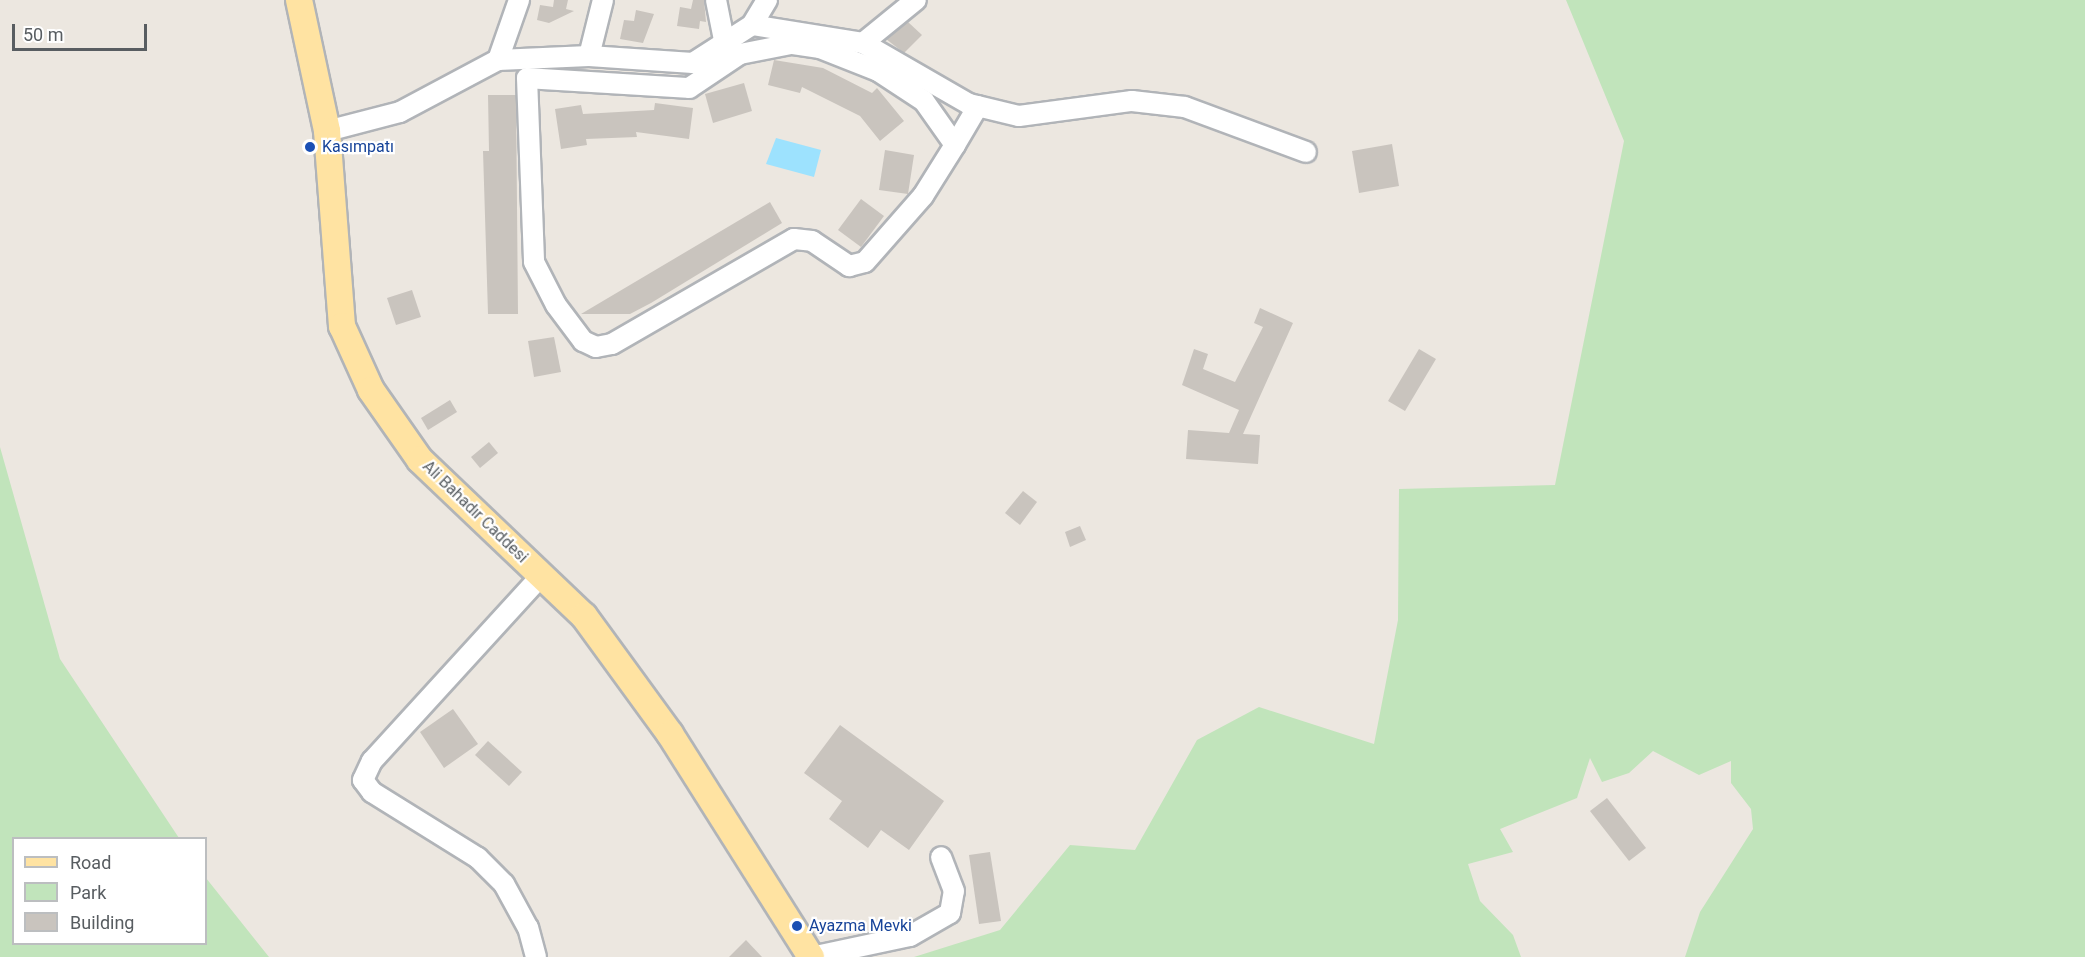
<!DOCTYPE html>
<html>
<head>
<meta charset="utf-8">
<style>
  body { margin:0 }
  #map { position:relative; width:2085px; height:957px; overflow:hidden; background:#ece7e0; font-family:Roboto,sans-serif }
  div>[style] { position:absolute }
  .green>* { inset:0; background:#c1e4bb }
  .water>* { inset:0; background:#9de2fe }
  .building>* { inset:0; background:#c9c4be }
  .roads { filter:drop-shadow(2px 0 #b1b4b8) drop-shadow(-2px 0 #b1b4b8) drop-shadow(0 2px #b1b4b8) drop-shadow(0 -2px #b1b4b8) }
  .minor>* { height:20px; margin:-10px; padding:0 10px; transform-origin:10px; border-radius:10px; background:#fff }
  .major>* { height:26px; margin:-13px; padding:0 13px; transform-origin:13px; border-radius:13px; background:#ffe3a2 }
  .dots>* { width:16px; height:16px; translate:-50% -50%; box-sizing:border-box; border:3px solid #fff; border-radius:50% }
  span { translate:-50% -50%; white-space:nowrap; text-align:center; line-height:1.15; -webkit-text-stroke:4.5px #fff; paint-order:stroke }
  .transit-label { font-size:16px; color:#164399 }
  .left { translate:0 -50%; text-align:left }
  .street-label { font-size:16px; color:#585d61 }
  .legend { position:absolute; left:12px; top:837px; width:195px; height:108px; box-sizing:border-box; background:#fff; border:2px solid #bcbec0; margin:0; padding:8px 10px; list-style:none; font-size:18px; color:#585d61 }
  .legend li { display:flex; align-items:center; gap:12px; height:30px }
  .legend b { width:30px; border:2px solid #bcbec0 }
  .scale { position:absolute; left:12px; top:24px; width:135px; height:27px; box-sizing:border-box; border:3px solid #585d61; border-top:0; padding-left:8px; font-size:18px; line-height:21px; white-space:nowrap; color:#585d61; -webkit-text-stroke:4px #fff; paint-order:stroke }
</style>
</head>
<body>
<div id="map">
  <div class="green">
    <i style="clip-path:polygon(1566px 0,2085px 0,2085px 957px,1685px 957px,1700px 912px,1753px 829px,1751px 809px,1731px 783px,1731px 761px,1699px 775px,1653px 751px,1629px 773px,1602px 782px,1590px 758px,1577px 798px,1500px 829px,1513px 852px,1468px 864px,1480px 901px,1513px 935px,1521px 957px,914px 957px,1000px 930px,1070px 845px,1135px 850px,1197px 740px,1259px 707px,1374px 744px,1398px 620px,1399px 489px,1555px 485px,1624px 141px)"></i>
    <i style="clip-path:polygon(0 447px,60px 659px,179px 838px,14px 838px,14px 944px,206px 944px,206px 878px,269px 957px,0 957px)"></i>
  </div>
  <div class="water">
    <i style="clip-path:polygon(776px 138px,821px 150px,814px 177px,766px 164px)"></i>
  </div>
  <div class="building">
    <i style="clip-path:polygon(554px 0,568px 0,566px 9px,574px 11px,549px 23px,537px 20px,540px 5px,553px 7px)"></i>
    <i style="clip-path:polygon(693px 0,704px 0,706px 22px,700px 21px,699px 29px,677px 26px,680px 7px,691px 9px)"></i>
    <i style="clip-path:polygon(636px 10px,654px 14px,643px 43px,620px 39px,624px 20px,634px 21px)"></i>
    <i style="clip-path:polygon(908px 22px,922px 35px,904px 53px,886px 39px)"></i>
    <i style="clip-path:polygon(774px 60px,823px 68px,872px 93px,877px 88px,904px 121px,880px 141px,860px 116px,802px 87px,800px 93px,768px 85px)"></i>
    <i style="clip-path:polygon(744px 83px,752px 111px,713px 123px,705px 94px)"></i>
    <i style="clip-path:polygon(488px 95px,516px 95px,518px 314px,488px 314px,483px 151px,489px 151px)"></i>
    <i style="clip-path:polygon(655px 103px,693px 108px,689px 139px,636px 132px,637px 137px,586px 139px,587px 145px,561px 149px,555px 109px,581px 105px,583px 114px,654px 110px)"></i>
    <i style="clip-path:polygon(1392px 144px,1399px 186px,1359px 193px,1352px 151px)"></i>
    <i style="clip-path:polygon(885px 150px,914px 155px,908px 194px,879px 190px)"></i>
    <i style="clip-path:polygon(861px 199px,884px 216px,861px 247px,838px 230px)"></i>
    <i style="clip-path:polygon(770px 202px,782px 223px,651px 303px,630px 314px,581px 314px)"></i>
    <i style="clip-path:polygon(412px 290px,421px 317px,396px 325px,387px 298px)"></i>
    <i style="clip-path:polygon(1260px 308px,1293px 323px,1243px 434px,1260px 435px,1258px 464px,1186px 459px,1188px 430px,1229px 433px,1239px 410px,1182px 385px,1194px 349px,1208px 354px,1203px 369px,1235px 382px,1263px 327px,1254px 323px)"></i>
    <i style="clip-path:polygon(554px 337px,561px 372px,534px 377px,528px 341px)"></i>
    <i style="clip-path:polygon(1419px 349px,1436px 359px,1405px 411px,1388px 401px)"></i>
    <i style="clip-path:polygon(450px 400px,457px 412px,428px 430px,421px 418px)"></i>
    <i style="clip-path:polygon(489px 442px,498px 453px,480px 468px,471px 457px)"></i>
    <i style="clip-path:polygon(1023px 491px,1037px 502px,1020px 525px,1005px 513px)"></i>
    <i style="clip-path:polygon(1080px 526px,1086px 540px,1070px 547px,1065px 532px)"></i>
    <i style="clip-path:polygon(453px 709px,478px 744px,444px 768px,420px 732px)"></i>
    <i style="clip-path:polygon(840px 725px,944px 801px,909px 850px,881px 830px,868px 848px,829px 819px,842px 801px,804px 773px)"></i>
    <i style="clip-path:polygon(488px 741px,522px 772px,509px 786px,475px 755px)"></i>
    <i style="clip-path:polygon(1607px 798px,1646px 848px,1629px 861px,1590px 811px)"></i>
    <i style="clip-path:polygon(990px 852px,1001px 921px,979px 924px,969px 855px)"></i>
    <i style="clip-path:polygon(746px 940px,762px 957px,729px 957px)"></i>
  </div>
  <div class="roads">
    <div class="minor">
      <i style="left:716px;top:0;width:46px;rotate:78.7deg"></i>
      <i style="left:752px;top:25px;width:112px;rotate:9.2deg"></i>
      <i style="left:863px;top:43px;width:122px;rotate:29.9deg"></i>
      <i style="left:969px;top:104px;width:51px;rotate:13.5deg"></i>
      <i style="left:1019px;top:116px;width:114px;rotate:-7.6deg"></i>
      <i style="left:1132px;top:101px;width:53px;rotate:6.5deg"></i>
      <i style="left:1185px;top:107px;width:129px;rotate:20.4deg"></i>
      <i style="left:863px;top:43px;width:68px;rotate:-39.1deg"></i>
      <i style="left:589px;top:56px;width:58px;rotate:-76deg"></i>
      <i style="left:498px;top:60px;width:64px;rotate:-70.7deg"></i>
      <i style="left:327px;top:131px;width:75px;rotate:-14.6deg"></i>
      <i style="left:400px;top:112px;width:111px;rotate:-28deg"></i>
      <i style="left:498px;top:60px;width:91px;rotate:-2.5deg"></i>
      <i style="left:589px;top:56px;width:104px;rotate:3.9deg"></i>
      <i style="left:693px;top:63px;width:70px;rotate:-32.8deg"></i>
      <i style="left:752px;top:25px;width:29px;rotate:-59deg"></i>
      <i style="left:955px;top:145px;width:54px;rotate:-125.2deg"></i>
      <i style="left:924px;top:101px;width:55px;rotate:-146.9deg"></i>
      <i style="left:878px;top:71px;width:62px;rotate:-158.4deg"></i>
      <i style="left:820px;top:48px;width:29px;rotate:-172deg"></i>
      <i style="left:791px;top:44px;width:52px;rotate:168.9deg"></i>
      <i style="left:740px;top:54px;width:61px;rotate:146.3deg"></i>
      <i style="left:689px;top:88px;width:162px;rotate:-176.5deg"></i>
      <i style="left:527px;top:78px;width:184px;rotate:87.8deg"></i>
      <i style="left:534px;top:262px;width:48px;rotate:62.9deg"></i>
      <i style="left:556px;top:305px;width:45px;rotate:53.1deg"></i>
      <i style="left:583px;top:341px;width:14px;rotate:25deg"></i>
      <i style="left:596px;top:347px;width:16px;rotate:-11deg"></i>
      <i style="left:612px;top:344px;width:210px;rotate:-30deg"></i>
      <i style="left:794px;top:239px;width:18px;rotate:6deg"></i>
      <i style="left:812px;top:241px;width:45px;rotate:34deg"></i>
      <i style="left:849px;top:266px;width:16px;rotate:-14deg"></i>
      <i style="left:865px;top:262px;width:88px;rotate:-48.7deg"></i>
      <i style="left:923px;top:196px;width:60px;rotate:-57.9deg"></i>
      <i style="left:955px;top:145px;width:45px;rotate:-59.5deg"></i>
      <i style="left:536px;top:957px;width:30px;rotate:-105deg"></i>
      <i style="left:528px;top:928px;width:50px;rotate:-118.6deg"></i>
      <i style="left:504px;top:884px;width:37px;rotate:-135deg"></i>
      <i style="left:478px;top:858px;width:125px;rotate:-148.1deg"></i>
      <i style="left:372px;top:792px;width:15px;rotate:-127deg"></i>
      <i style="left:363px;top:780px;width:21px;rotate:-65deg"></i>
      <i style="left:372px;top:761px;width:251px;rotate:-47.6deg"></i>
      <i style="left:811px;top:957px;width:101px;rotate:-12deg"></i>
      <i style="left:910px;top:936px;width:46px;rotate:-29.9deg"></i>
      <i style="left:950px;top:913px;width:22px;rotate:-80deg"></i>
      <i style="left:954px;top:891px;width:36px;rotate:-111deg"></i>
    </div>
    <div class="major">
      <i style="left:299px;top:0;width:134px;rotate:77.9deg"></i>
      <i style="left:327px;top:131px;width:196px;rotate:85.6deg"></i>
      <i style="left:342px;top:326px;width:70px;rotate:65.6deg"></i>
      <i style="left:371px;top:390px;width:85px;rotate:55deg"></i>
      <i style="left:420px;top:460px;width:226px;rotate:43.6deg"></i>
      <i style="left:584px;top:616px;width:146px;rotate:53.9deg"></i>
      <i style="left:670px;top:734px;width:264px;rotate:57.7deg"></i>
    </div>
  </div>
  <div class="dots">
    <i style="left:310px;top:147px;background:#1a4fb4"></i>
    <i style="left:797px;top:926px;background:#1a4fb4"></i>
  </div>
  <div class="transit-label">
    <span class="left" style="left:322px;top:147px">Kasımpatı</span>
    <span class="left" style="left:809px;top:926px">Ayazma Mevki</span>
  </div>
  <div class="street-label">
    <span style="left:475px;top:512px;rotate:44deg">Ali Bahadır Caddesi</span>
  </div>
  <ul class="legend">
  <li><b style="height:8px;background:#ffe3a2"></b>Road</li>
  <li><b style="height:16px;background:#c1e4bb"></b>Park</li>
  <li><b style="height:16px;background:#c9c4be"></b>Building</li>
  </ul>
  <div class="scale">50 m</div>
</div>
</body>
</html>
